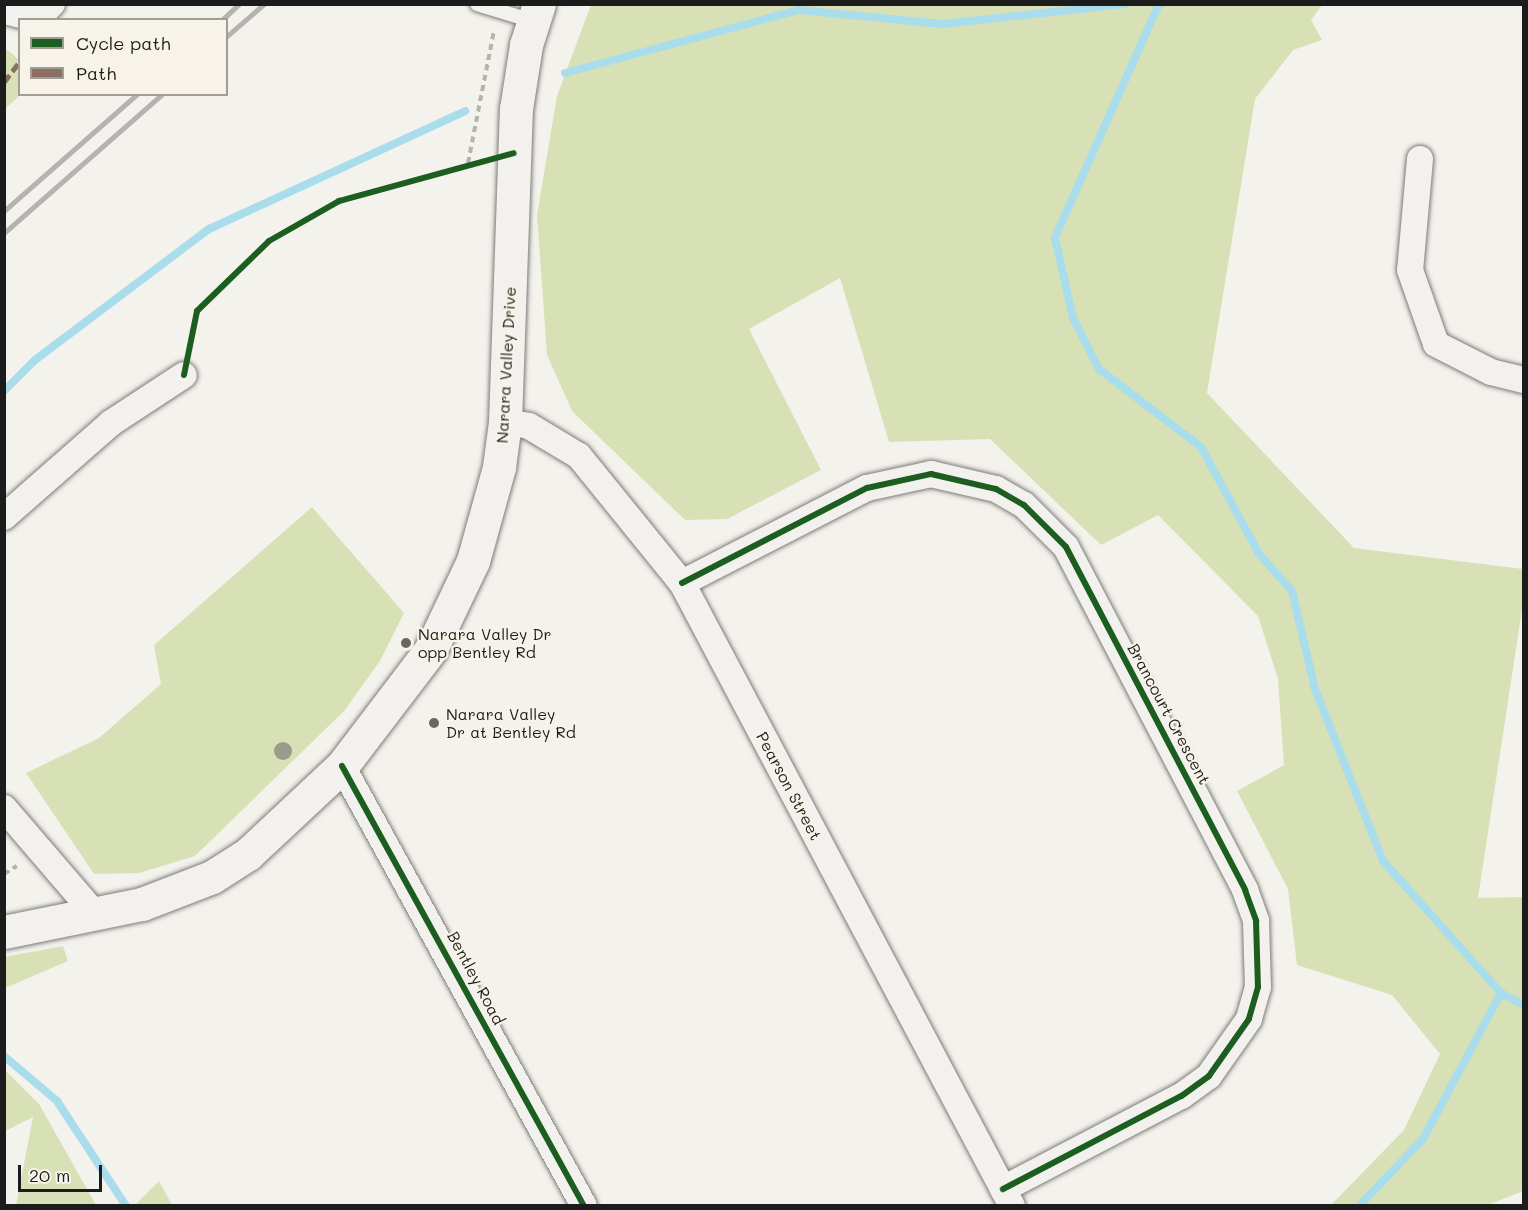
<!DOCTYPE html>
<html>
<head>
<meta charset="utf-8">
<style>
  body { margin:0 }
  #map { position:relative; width:1528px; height:1210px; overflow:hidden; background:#f4f2ec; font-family:Mali,sans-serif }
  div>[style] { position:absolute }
  .green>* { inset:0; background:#d8e1b5 }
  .stream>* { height:8px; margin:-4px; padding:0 4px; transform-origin:4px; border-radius:4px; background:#a9ddeb }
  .path>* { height:4px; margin-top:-2px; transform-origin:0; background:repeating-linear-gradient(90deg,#b4b3b0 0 6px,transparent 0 10.5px) }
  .roads { filter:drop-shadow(0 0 2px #7d7c7a) drop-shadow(0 0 2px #7d7c7a) }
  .service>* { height:14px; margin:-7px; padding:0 7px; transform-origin:7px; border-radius:7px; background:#f2f1ed }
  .minor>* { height:26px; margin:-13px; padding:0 13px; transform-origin:13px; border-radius:13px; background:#f2f1ed }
  .secondary>* { height:33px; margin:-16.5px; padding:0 16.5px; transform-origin:16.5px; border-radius:16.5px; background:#f2f1ed }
  .rail>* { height:4.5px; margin:-2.25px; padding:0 2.25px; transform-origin:2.25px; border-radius:2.25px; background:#b4b3b0 }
  .quiet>* { height:4.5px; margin-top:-2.25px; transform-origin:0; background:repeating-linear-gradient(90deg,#8d6e63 0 9px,transparent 0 13.5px) }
  .cycleway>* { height:6px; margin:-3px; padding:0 3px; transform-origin:3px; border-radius:3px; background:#1b5e20 }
  .trees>* { width:18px; height:18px; margin:-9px; border-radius:50%; background:#999b8b }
  .dots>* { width:16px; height:16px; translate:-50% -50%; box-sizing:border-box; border:3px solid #f7f3e8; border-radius:50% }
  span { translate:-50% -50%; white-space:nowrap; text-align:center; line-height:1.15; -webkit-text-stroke:4.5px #f7f3e8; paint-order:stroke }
  .street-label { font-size:16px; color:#1c1c1c }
  .poi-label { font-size:16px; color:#1c1c1c }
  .left { translate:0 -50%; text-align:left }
  .frame { position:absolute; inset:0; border:6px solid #1c1c1c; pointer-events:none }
  .legend { position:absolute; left:18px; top:18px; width:210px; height:78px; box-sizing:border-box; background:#f7f3e8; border:2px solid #9f9d96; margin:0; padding:8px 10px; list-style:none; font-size:18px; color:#1c1c1c }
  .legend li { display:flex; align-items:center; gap:12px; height:30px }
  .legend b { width:30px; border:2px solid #9f9d96 }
  .scale { position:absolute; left:18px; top:1165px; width:84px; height:27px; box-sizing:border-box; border:3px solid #1c1c1c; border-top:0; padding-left:8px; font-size:18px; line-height:21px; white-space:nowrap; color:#1c1c1c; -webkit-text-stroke:4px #f7f3e8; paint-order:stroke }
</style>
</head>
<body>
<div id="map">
  <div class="green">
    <div style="clip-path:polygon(591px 5px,1322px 5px,1311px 20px,1322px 40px,1293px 50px,1255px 99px,1207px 393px,1354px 548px,1523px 569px,1523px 603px,1478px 898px,1523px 897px,1523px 1191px,1488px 1205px,1331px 1205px,1404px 1130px,1440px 1054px,1392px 995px,1297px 965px,1288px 889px,1237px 791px,1284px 765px,1278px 679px,1258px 616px,1158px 515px,1101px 545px,990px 439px,889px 442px,840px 278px,749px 329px,821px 470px,727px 519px,685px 520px,572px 411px,547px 355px,537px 215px,557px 96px)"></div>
    <div style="clip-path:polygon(4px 47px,19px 60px,20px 95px,5px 109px)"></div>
    <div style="clip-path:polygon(312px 507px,404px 613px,380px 661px,344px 711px,195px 856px,139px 873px,94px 874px,26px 773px,99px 738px,161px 684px,154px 645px)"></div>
    <div style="clip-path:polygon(63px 946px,68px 961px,5px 988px,5px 957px)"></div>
    <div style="clip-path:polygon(4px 1069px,39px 1104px,96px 1205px,16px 1205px,33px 1117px,5px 1131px)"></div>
    <div style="clip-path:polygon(159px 1181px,172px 1205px,135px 1205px)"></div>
  </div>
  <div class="stream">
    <div style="left:1159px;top:4px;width:256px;rotate:114deg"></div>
    <div style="left:1055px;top:238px;width:82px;rotate:77.3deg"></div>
    <div style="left:1073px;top:318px;width:57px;rotate:63deg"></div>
    <div style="left:1099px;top:369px;width:128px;rotate:37.4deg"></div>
    <div style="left:1201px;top:447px;width:122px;rotate:61.5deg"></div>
    <div style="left:1259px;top:554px;width:50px;rotate:48.3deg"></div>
    <div style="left:1292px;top:591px;width:101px;rotate:76.8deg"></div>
    <div style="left:1315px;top:689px;width:185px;rotate:68.4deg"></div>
    <div style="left:1383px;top:861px;width:177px;rotate:48.2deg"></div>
    <div style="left:1501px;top:993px;width:26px;rotate:28deg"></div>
    <div style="left:565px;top:73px;width:242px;rotate:-15.1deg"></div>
    <div style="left:799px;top:10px;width:144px;rotate:5.6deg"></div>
    <div style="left:942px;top:24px;width:185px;rotate:-6.2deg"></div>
    <div style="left:4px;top:391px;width:44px;rotate:-45deg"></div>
    <div style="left:35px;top:360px;width:218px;rotate:-37deg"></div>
    <div style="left:209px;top:229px;width:282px;rotate:-24.7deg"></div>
    <div style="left:4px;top:1056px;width:70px;rotate:40.3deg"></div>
    <div style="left:57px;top:1101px;width:126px;rotate:56.7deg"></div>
    <div style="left:1359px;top:1206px;width:93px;rotate:-46.3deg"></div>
    <div style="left:1423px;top:1139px;width:166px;rotate:-61.9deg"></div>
  </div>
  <div class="path">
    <div style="left:468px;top:163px;width:135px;rotate:-78.9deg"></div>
    <div style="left:4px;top:874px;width:15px;rotate:-32deg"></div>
  </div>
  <div class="roads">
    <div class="service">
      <div style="left:477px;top:4px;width:59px;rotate:16.9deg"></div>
    </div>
    <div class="minor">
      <div style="left:4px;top:11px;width:34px;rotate:14deg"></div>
      <div style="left:37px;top:19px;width:21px;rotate:-45deg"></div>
      <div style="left:1420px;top:159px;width:111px;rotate:95.1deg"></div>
      <div style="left:1410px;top:270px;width:78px;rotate:70.6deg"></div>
      <div style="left:1436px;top:344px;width:62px;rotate:27deg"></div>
      <div style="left:1491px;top:372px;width:34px;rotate:14deg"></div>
      <div style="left:505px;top:422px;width:24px;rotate:9deg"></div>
      <div style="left:529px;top:426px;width:58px;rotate:31deg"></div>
      <div style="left:579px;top:456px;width:164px;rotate:51deg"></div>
      <div style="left:682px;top:583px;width:705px;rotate:62.09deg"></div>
      <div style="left:4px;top:517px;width:142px;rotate:-41.3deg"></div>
      <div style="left:111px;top:423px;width:87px;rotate:-33.3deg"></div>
      <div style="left:682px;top:583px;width:208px;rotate:-27.2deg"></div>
      <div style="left:867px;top:488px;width:66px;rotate:-12.3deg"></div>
      <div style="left:931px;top:474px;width:67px;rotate:13deg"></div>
      <div style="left:996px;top:489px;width:32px;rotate:30deg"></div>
      <div style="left:1024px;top:505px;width:59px;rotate:45deg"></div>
      <div style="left:1066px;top:547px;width:387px;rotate:62.4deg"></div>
      <div style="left:1245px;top:890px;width:33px;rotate:70deg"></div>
      <div style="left:1256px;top:921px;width:66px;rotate:88.3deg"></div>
      <div style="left:1258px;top:987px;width:33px;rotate:106deg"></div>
      <div style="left:1249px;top:1019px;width:70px;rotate:125.1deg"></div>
      <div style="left:1209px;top:1076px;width:34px;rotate:144deg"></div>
      <div style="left:1181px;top:1096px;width:201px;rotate:152.4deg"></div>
      <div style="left:342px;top:766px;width:502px;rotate:61.19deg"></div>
      <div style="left:4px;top:808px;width:140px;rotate:49.4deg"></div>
    </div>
    <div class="secondary">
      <div style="left:4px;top:932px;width:141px;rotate:-11.5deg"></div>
      <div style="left:142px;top:904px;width:75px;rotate:-21.1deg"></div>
      <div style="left:212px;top:877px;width:43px;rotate:-32.6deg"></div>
      <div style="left:248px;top:854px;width:129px;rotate:-43.1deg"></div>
      <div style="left:342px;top:766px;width:147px;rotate:-52.7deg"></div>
      <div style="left:431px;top:649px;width:98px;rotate:-64.5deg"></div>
      <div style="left:473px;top:561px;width:98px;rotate:-74.5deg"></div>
      <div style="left:499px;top:467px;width:45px;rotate:-82.4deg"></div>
      <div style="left:505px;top:422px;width:313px;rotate:-88deg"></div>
      <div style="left:516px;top:109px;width:65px;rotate:-81.1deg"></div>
      <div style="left:526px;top:45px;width:43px;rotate:-72.4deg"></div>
    </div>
  </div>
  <div class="rail">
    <div style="left:222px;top:20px;width:23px;rotate:-43deg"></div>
    <div style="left:226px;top:37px;width:50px;rotate:-41deg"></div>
    <div style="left:4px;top:211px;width:177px;rotate:-41.3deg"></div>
    <div style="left:4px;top:233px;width:210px;rotate:-41.3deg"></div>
  </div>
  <div class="quiet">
    <div style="left:36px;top:20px;width:1px;rotate:-45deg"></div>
    <div style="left:4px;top:82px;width:26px;rotate:-53deg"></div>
  </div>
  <div class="cycleway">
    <div style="left:184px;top:375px;width:65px;rotate:-78.5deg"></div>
    <div style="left:197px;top:311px;width:100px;rotate:-44.2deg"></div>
    <div style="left:269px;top:241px;width:81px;rotate:-29.7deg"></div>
    <div style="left:339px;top:201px;width:181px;rotate:-15.3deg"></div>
    <div style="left:682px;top:583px;width:208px;rotate:-27.2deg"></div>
    <div style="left:867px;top:488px;width:66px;rotate:-12.3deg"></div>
    <div style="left:931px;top:474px;width:67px;rotate:13deg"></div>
    <div style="left:996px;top:489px;width:32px;rotate:30deg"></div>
    <div style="left:1024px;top:505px;width:59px;rotate:45deg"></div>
    <div style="left:1066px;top:547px;width:387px;rotate:62.4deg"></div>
    <div style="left:1245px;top:890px;width:33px;rotate:70deg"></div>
    <div style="left:1256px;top:921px;width:66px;rotate:88.3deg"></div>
    <div style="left:1258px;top:987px;width:33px;rotate:106deg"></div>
    <div style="left:1249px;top:1019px;width:70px;rotate:125.1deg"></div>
    <div style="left:1209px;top:1076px;width:34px;rotate:144deg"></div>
    <div style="left:1181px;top:1096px;width:201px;rotate:152.4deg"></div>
    <div style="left:342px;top:766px;width:502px;rotate:61.19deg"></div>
  </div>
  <div class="trees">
    <div style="left:283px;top:751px"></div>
  </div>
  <div class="dots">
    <div style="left:406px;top:643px;background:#686765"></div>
    <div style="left:434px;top:723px;background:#686765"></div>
  </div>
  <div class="street-label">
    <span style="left:506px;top:365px;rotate:-87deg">Narara Valley Drive</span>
    <span style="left:1169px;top:714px;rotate:62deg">Brancourt Crescent</span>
    <span style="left:789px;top:786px;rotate:62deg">Pearson Street</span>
    <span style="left:476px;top:978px;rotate:62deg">Bentley Road</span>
  </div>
  <div class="poi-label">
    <span class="left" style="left:418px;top:643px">Narara Valley Dr<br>opp Bentley Rd</span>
    <span class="left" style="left:446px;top:723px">Narara Valley<br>Dr at Bentley Rd</span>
  </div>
  <div class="frame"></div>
  <ul class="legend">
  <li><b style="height:8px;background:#1b5e20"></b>Cycle path</li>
  <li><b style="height:8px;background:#8d6e63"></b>Path</li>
  </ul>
  <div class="scale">20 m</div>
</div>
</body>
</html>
